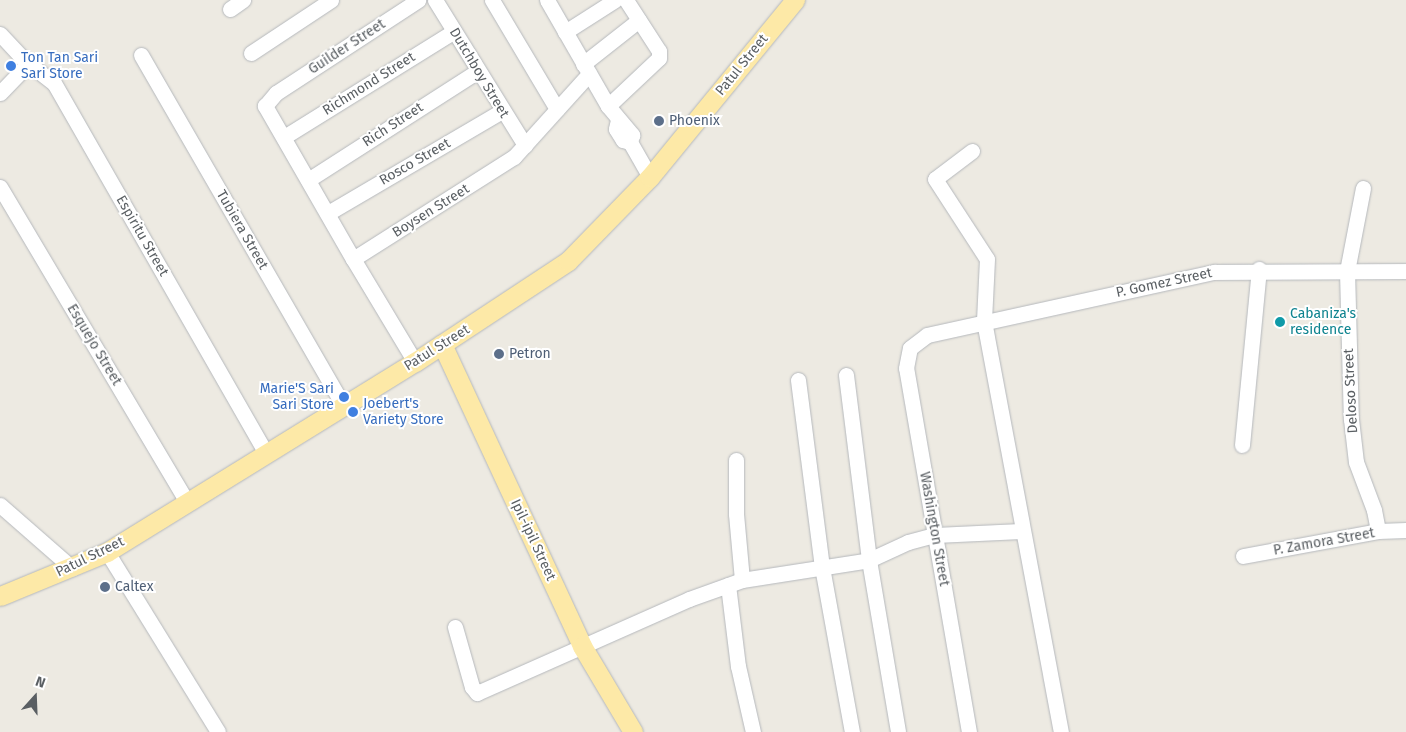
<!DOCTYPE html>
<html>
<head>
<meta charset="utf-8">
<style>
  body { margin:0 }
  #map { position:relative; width:1406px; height:732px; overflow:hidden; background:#edeae2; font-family:"Fira Sans",sans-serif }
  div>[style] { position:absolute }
  .roads { filter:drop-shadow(0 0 1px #b5b8bc) drop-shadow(0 0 1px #b5b8bc) }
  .minor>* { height:15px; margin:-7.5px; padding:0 7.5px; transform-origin:7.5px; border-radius:7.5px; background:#fff }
  .major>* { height:19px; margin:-9.5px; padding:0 9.5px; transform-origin:9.5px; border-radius:9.5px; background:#fde9a7 }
  .dots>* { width:14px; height:14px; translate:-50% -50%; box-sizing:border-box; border:2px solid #fff; border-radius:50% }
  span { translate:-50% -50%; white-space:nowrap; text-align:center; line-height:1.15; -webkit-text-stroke:4px #fff; paint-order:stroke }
  .street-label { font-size:14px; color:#5a5f63 }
  .shop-label { font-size:14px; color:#366cbe }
  .left { translate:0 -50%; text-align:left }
  .right { translate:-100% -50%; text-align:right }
  .service-label { font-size:14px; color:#4e5e75 }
  .culture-label { font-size:14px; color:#0d838f }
  .north { position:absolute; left:10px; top:672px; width:50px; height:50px; -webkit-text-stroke:4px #fff; paint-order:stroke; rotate:20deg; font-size:14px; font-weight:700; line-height:20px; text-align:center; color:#5a5f63 }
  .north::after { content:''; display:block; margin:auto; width:18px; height:22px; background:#5a5f63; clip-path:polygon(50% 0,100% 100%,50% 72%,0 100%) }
</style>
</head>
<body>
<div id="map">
  <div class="roads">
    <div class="minor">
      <div style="left:435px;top:0;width:171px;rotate:58.2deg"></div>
      <div style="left:492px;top:0;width:127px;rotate:59.2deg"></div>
      <div style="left:547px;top:0;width:122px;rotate:60.1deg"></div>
      <div style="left:608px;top:106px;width:38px;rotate:50deg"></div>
      <div style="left:632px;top:135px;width:7px;rotate:106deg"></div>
      <div style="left:230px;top:9px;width:16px;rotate:-35deg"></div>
      <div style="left:565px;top:32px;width:59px;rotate:-32.6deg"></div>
      <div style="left:0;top:34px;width:34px;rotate:47deg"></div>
      <div style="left:23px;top:59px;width:39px;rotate:38deg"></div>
      <div style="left:54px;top:83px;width:426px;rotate:60.2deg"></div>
      <div style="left:251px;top:53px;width:96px;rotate:-33.5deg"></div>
      <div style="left:141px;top:55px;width:405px;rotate:60deg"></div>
      <div style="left:583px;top:64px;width:71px;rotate:-38.2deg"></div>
      <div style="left:0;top:93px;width:42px;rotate:-46deg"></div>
      <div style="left:608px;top:106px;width:70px;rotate:-43.3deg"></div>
      <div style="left:659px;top:58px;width:7px;rotate:-90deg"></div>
      <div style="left:659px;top:51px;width:61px;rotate:-122.9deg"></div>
      <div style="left:618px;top:120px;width:9px;rotate:103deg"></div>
      <div style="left:616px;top:129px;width:13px;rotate:58deg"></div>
      <div style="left:623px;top:140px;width:7px;rotate:16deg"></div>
      <div style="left:630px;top:142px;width:40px;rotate:60.3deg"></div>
      <div style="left:284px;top:137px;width:200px;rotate:-31.9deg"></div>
      <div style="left:972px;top:151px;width:46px;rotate:142.9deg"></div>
      <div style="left:935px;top:179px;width:95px;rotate:57deg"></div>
      <div style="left:987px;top:259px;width:62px;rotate:92.8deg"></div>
      <div style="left:984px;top:321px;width:418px;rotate:79.4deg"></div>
      <div style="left:308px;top:180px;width:202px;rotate:-32.7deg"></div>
      <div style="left:0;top:187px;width:368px;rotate:59.3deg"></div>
      <div style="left:1363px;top:188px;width:85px;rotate:100.9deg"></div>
      <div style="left:1347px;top:271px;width:148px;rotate:88.5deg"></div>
      <div style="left:1351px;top:419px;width:43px;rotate:83.4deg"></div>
      <div style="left:1356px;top:462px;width:51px;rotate:69.4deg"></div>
      <div style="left:1374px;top:510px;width:21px;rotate:79deg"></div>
      <div style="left:328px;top:213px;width:202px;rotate:-30.4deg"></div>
      <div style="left:353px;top:259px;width:177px;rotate:-119.9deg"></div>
      <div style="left:265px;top:106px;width:17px;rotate:-50deg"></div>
      <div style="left:276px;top:93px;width:170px;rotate:-33.2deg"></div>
      <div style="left:415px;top:362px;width:120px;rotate:-121deg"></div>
      <div style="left:353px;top:259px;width:191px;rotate:-32.4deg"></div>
      <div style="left:514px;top:157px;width:112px;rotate:-47.9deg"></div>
      <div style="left:846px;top:375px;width:186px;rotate:82.9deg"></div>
      <div style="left:869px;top:560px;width:174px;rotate:80.4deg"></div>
      <div style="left:798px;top:380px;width:189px;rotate:82.7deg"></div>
      <div style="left:822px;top:567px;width:168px;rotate:79.7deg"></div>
      <div style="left:1242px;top:445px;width:177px;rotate:-84.5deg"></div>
      <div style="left:736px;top:460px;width:54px;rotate:90deg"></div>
      <div style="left:736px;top:514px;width:66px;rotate:84.8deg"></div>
      <div style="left:0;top:505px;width:96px;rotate:41.2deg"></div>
      <div style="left:107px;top:552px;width:211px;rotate:58.3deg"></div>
      <div style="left:1243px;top:556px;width:137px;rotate:-10.5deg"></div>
      <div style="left:1378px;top:531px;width:28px;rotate:-2deg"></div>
      <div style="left:728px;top:585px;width:82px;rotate:83deg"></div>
      <div style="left:738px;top:666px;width:68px;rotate:77.2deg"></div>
      <div style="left:455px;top:627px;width:62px;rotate:74.2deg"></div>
      <div style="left:472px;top:687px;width:8px;rotate:50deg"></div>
      <div style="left:477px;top:693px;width:232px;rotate:-23.9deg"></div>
      <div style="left:689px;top:599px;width:56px;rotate:-19.7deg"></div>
      <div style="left:742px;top:580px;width:129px;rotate:-8.9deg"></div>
      <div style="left:869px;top:560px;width:43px;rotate:-24.8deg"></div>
      <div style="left:908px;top:542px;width:28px;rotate:-15deg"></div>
      <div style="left:935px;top:535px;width:86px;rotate:-2.7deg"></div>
      <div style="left:969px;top:732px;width:369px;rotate:-99.8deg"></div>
      <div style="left:906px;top:368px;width:20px;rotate:-79deg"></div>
      <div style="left:910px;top:348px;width:21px;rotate:-37deg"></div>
      <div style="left:927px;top:335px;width:294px;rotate:-12.4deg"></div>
      <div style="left:1214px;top:272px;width:192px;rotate:-0.3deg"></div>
    </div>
    <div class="major">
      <div style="left:442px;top:344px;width:333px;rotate:65.1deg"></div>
      <div style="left:582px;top:646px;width:100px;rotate:59.3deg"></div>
      <div style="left:0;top:596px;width:116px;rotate:-22.4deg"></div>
      <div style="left:107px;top:552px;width:362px;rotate:-31.7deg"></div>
      <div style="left:415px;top:362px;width:183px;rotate:-33.4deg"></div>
      <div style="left:568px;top:261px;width:117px;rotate:-45.7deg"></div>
      <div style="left:650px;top:177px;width:229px;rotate:-50.7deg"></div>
    </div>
  </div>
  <div class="dots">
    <div style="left:11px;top:66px;background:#3f7fe0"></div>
    <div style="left:659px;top:121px;background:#5c6f8a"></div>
    <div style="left:1280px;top:322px;background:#0f9aa8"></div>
    <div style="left:499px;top:354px;background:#5c6f8a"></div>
    <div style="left:344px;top:397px;background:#3f7fe0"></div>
    <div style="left:353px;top:412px;background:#3f7fe0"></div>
    <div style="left:105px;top:587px;background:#5c6f8a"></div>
  </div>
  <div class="street-label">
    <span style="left:347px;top:47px;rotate:-33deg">Guilder Street</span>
    <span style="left:742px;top:65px;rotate:-51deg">Patul Street</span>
    <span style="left:479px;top:73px;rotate:59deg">Dutchboy Street</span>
    <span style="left:369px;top:84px;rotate:-32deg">Richmond Street</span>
    <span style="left:393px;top:125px;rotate:-33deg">Rich Street</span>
    <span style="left:415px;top:162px;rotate:-30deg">Rosco Street</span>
    <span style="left:431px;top:211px;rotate:-32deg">Boysen Street</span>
    <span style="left:242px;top:230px;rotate:60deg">Tubiera Street</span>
    <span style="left:142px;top:236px;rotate:60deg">Espiritu Street</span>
    <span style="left:1164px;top:283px;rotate:-12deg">P. Gomez Street</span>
    <span style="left:94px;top:345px;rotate:59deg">Esquejo Street</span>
    <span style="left:437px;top:348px;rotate:-32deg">Patul Street</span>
    <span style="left:1351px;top:391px;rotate:-93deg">Deloso Street</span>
    <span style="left:934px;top:529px;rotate:80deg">Washington Street</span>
    <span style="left:533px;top:540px;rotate:65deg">Ipil-ipil Street</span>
    <span style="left:1324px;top:542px;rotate:-10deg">P. Zamora Street</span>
    <span style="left:90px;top:557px;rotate:-26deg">Patul Street</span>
  </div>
  <div class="shop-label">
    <span class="left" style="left:21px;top:66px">Ton Tan Sari<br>Sari Store</span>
    <span class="right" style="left:334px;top:397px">Marie'S Sari<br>Sari Store</span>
    <span class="left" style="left:363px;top:412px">Joebert's<br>Variety Store</span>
  </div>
  <div class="service-label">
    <span class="left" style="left:669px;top:121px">Phoenix</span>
    <span class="left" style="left:509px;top:354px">Petron</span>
    <span class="left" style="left:115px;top:587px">Caltex</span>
  </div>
  <div class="culture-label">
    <span class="left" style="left:1290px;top:322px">Cabaniza's<br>residence</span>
  </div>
  <div class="north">N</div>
</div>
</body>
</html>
